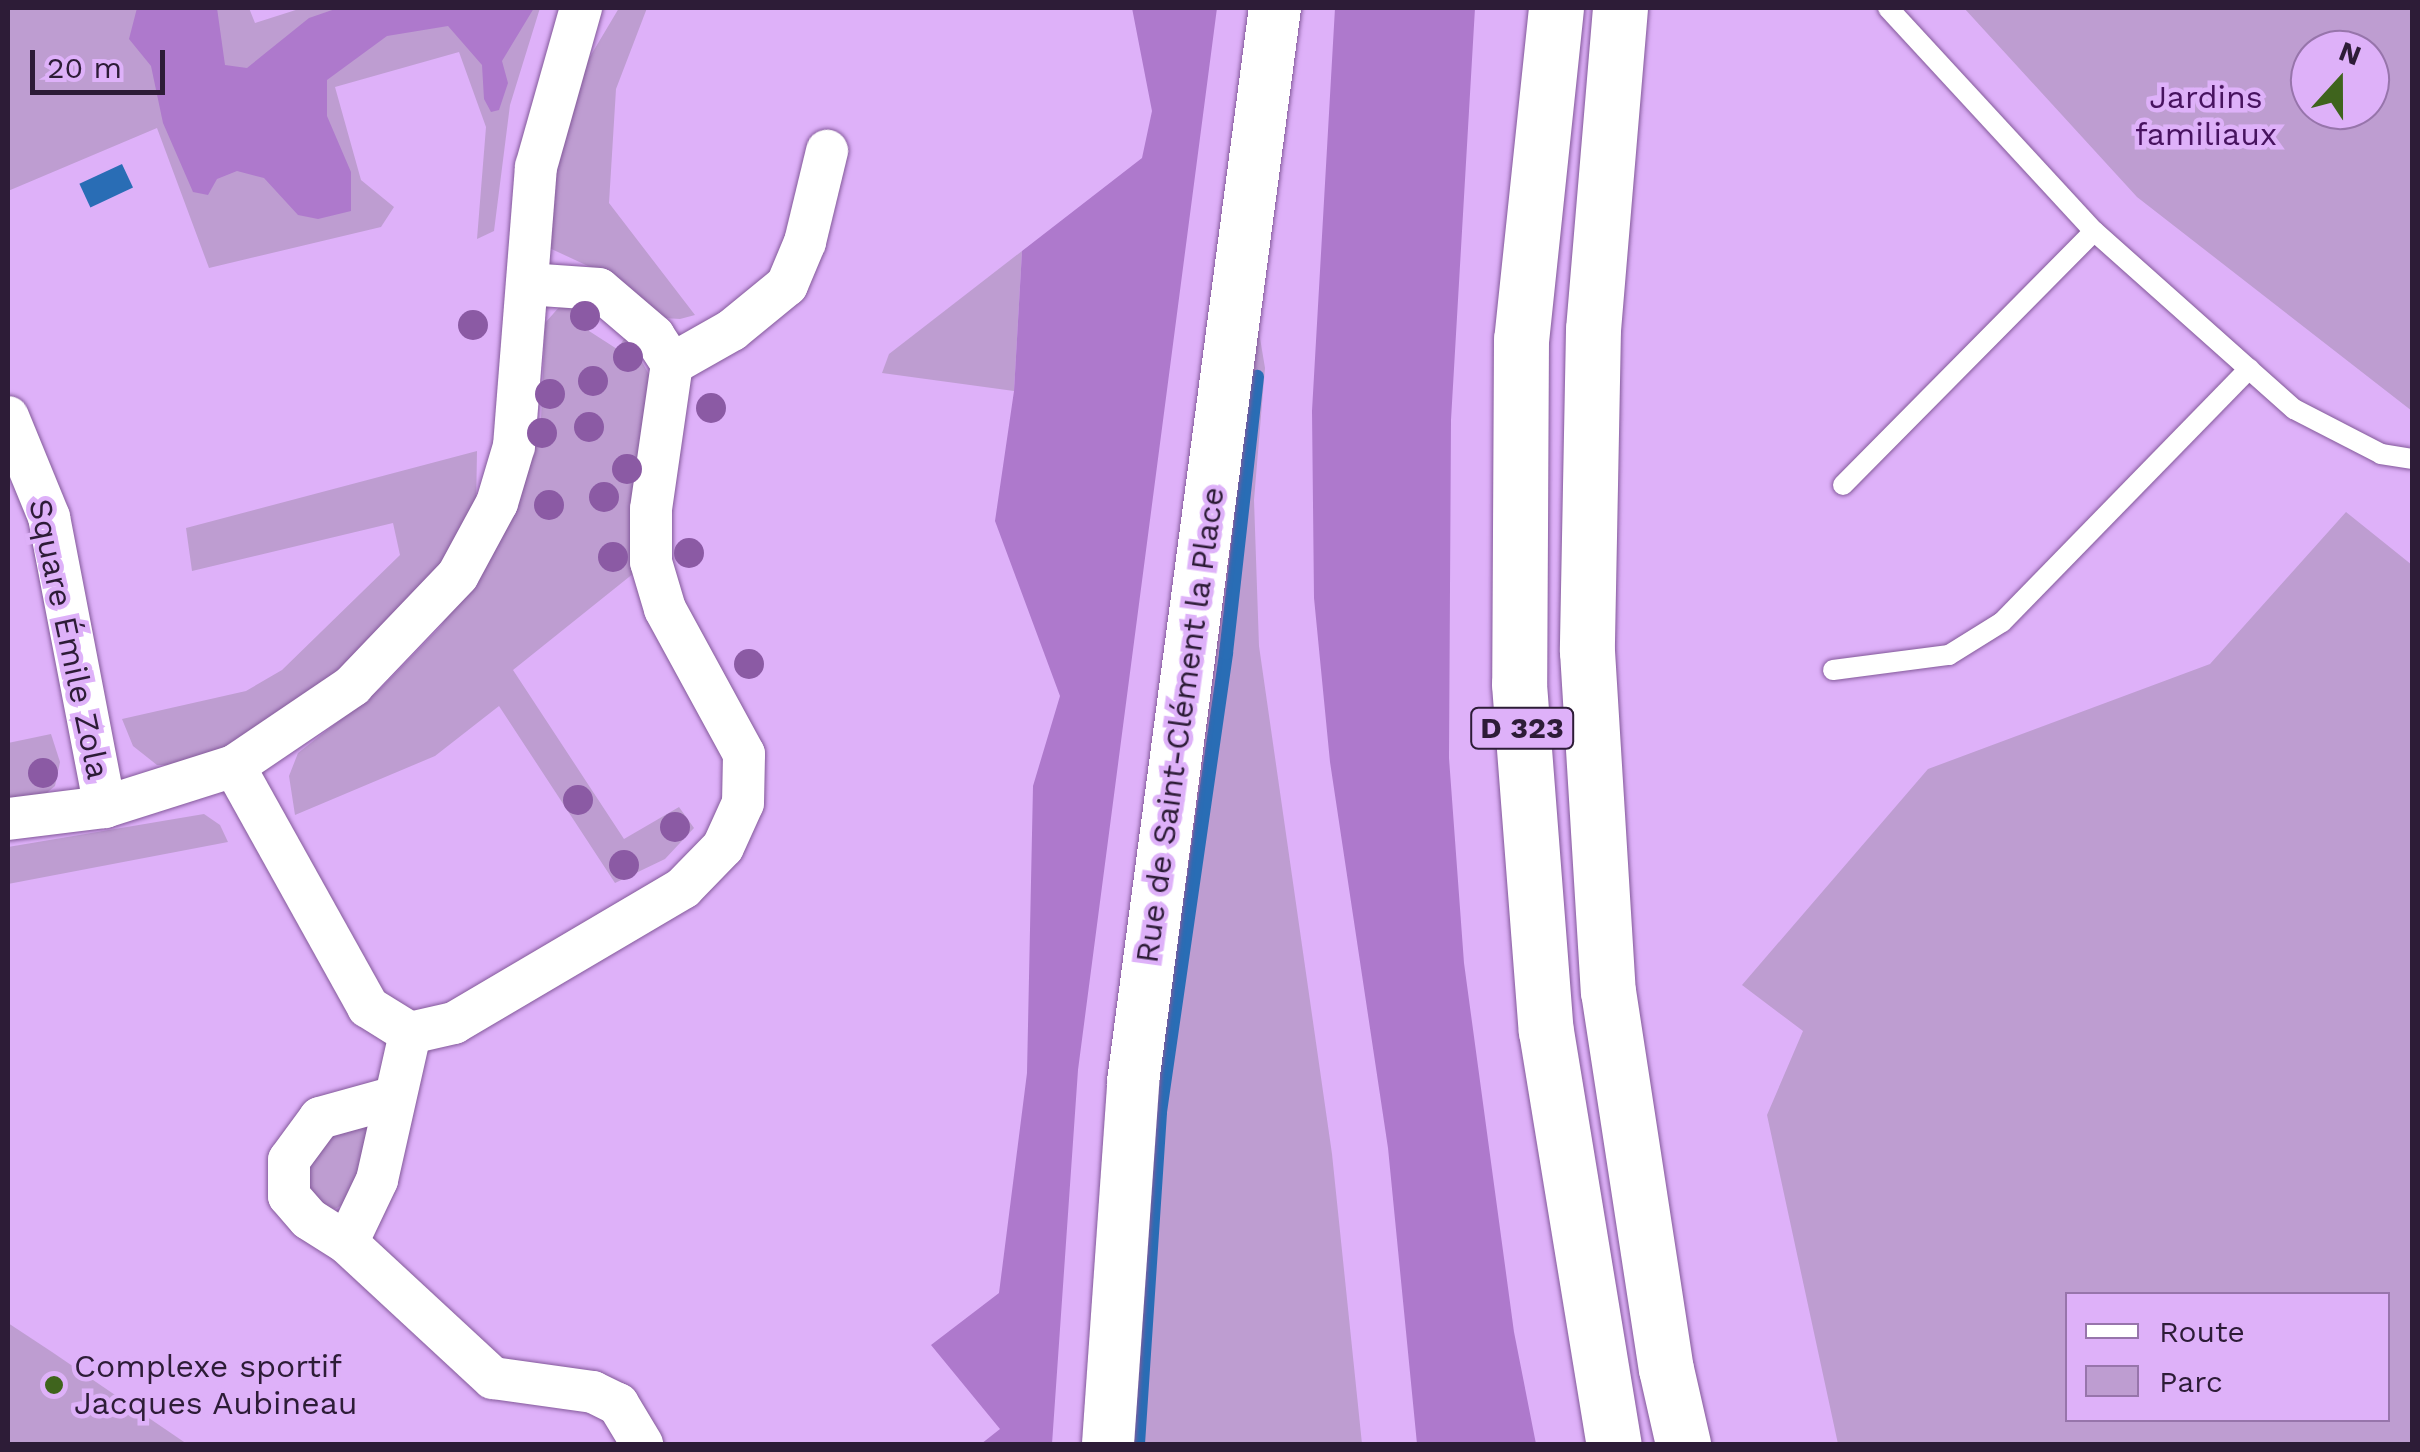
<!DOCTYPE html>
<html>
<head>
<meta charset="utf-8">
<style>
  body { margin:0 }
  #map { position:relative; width:2420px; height:1452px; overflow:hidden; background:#deb1f9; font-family:"Work Sans",sans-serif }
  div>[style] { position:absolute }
  .green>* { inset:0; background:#be9dd1 }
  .forest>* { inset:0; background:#ae79cc }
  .water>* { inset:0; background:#296db5; transform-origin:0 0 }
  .stream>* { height:14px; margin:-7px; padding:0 7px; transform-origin:7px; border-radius:7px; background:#296db5 }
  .roads { filter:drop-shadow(0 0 2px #83599a) drop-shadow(0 0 2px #83599a) }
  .service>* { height:20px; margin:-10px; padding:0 10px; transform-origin:10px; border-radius:10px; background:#fff }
  .minor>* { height:42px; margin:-21px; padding:0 21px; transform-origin:21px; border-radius:21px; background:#fff }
  .tertiary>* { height:52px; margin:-26px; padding:0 26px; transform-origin:26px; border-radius:26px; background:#fff }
  .trunk>* { height:55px; margin:-27.5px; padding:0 27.5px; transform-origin:27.5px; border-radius:27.5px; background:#fff }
  .trees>* { width:30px; height:30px; margin:-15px; border-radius:50%; background:#8b5aa4 }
  .dots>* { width:28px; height:28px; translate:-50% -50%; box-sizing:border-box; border:5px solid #deb1f9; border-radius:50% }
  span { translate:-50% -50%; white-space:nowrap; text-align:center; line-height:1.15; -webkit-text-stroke:9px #deb1f9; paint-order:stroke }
  .shield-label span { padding:2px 8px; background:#deb1f9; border:2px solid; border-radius:8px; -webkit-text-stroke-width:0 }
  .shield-label { font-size:30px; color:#2d1c37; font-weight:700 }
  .park-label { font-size:32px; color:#47135f }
  .street-label { font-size:32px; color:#2d1c37 }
  .poi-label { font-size:32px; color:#2d1c37 }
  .left { translate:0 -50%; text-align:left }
  .frame { position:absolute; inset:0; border:10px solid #2d1c37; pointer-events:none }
  .legend { position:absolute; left:2065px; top:1292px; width:325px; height:130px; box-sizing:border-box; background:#deb1f9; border:2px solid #9775ab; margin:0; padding:12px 18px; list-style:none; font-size:30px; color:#2d1c37 }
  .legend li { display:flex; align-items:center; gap:20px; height:50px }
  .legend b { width:50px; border:2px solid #9775ab }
  .north { position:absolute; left:2290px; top:30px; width:100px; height:100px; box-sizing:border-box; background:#deb1f9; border:2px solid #9775ab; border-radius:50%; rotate:21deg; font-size:28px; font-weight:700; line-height:40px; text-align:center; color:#2d1c37 }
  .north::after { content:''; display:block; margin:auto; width:35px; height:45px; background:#3f641d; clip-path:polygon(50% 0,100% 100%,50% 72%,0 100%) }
  .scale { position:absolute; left:30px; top:50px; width:135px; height:45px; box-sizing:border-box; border:5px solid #2d1c37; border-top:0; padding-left:12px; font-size:30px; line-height:35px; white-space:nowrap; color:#2d1c37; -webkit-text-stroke:8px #deb1f9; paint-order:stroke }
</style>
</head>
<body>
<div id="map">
  <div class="green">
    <div style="clip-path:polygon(8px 8px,249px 8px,255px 23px,302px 8px,540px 8px,510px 105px,494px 231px,477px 239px,486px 127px,459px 52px,335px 87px,361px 180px,394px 207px,381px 227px,209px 268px,157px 128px,8px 191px)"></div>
    <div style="clip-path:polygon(619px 8px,647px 8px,616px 89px,609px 203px,695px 315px,680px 319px,664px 318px,601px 272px,545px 246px,566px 97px)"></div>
    <div style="clip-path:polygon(evenodd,1964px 8px,2412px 8px,2412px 411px,2137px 197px,1964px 8px,2310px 50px,2370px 50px,2370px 110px,2310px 110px,2310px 50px)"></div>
    <div style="clip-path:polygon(1022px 251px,1014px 391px,882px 373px,889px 354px)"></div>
    <div style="clip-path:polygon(578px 304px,598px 311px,589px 331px,617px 349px,627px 335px,652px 380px,634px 573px,513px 670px,624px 839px,679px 807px,694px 828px,665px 859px,615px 883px,499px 706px,435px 756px,295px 815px,289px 776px,298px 753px,381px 688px,440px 627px,486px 560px,521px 488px,541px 420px,545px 323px,561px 305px)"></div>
    <div style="clip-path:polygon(1255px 308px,1265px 368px,1254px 500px,1259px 646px,1332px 1154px,1362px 1444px,1125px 1444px,1150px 1073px)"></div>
    <div style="clip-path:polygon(477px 451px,476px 510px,453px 555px,348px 667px,260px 735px,176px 765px,157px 765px,133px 746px,122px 719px,246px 691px,282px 670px,400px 555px,393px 523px,192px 571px,186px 528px)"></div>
    <div style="clip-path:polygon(evenodd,2346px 512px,2412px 565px,2412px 1444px,1838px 1444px,1767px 1115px,1803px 1031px,1742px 985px,1928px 769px,2210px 664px,2346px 512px,2068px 1294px,2388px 1294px,2388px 1420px,2068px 1420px,2068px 1294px)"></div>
    <div style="clip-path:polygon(51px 734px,60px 762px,55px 786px,43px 796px,8px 802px,8px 743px)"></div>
    <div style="clip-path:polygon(204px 814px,220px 825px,228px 842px,8px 884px,8px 847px)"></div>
    <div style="clip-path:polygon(365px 1127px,371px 1140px,347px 1202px,335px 1209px,307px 1205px,306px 1149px,321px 1133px)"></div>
    <div style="clip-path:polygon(8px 1323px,52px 1352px,187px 1444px,8px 1444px)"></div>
  </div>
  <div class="forest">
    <div style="clip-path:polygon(137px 8px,217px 8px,225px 65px,247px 68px,309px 18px,338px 8px,534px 8px,502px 61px,508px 83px,499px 110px,491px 112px,484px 99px,482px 65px,448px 26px,387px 36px,327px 80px,327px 116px,351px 172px,351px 211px,318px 219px,298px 215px,264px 178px,237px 171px,217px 179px,208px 195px,193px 192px,163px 123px,151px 66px,129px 39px)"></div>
    <div style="clip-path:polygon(1132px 8px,1217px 8px,1078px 1070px,1052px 1444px,981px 1444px,1000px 1429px,931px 1345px,999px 1293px,1027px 1073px,1033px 786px,1060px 696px,995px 521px,1014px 391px,1022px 251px,1142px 158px,1152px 111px)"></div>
    <div style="clip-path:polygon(1335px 8px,1475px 8px,1451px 420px,1449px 758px,1464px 963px,1514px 1332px,1536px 1444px,1417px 1444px,1388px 1148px,1330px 762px,1314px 598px,1312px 411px)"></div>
  </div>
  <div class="water">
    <div style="left:122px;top:164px;width:26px;height:47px;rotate:65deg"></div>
  </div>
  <div class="stream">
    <div style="left:1138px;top:1444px;width:333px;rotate:-86.2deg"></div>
    <div style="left:1160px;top:1112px;width:464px;rotate:-81.8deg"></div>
    <div style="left:1226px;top:653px;width:278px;rotate:-83.6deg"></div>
  </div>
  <div class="roads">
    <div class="service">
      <div style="left:1888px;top:8px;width:304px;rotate:47.3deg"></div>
      <div style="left:2094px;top:231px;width:268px;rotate:41.7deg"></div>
      <div style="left:2294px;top:409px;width:98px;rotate:27.3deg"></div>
      <div style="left:2381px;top:454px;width:31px;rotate:9deg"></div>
      <div style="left:1843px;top:485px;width:357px;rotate:-45.3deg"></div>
      <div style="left:1833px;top:670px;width:117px;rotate:-7.4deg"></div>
      <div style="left:1949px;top:655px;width:62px;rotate:-31.9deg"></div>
      <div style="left:2002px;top:622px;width:354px;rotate:-45.7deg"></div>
    </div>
    <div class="minor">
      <div style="left:672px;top:364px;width:69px;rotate:-29.5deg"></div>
      <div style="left:732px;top:330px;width:71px;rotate:-39.3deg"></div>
      <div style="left:787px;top:285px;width:47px;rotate:-67.3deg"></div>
      <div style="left:805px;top:242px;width:94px;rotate:-76.4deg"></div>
      <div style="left:8px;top:417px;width:108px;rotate:67.7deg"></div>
      <div style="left:49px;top:517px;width:295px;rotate:79.1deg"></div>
      <div style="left:234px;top:766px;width:276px;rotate:60.9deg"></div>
      <div style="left:368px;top:1007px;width:49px;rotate:31.8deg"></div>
      <div style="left:410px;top:1033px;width:45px;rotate:-12.8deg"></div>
      <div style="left:454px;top:1023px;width:266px;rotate:-30.5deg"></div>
      <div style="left:683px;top:888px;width:57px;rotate:-45.7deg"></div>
      <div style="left:723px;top:847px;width:48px;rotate:-65.6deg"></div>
      <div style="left:743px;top:803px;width:49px;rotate:-88.8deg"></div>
      <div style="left:744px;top:754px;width:165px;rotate:-118.6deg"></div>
      <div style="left:665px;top:609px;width:49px;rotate:-106.6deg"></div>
      <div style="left:651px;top:562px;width:53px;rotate:-90deg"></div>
      <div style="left:651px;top:509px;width:147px;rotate:-81.8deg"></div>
      <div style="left:672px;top:364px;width:33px;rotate:-123deg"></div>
      <div style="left:654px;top:336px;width:72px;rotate:-139.5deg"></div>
      <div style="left:599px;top:289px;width:72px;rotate:-176deg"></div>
      <div style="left:8px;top:819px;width:98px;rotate:-7.1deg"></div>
      <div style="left:105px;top:807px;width:135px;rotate:-17.6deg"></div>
      <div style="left:234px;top:766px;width:143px;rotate:-34.1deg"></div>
      <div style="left:352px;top:686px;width:153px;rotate:-46.3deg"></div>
      <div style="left:458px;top:575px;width:82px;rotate:-61.6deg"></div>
      <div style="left:497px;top:503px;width:59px;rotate:-73.4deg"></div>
      <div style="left:514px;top:446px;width:280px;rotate:-85.5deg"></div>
      <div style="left:536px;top:167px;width:165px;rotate:-74.2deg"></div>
      <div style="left:392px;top:1098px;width:75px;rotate:164.5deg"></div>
      <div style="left:320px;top:1118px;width:52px;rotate:126.4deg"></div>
      <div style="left:289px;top:1160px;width:36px;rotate:90deg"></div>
      <div style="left:289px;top:1196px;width:30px;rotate:49deg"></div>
      <div style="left:309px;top:1219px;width:45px;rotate:32.3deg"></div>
      <div style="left:347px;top:1243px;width:70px;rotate:-64.5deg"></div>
      <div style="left:377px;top:1180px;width:151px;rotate:-77.3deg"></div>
      <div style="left:347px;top:1243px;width:199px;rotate:42.8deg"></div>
      <div style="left:493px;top:1378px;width:101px;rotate:8deg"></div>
      <div style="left:593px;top:1392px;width:28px;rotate:26deg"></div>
      <div style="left:618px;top:1404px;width:47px;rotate:59deg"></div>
    </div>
    <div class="tertiary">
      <div style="left:1108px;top:1444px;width:363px;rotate:-86deg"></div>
      <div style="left:1133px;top:1082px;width:1083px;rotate:-82.47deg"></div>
    </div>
    <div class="trunk">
      <div style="left:1556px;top:8px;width:333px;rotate:96deg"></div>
      <div style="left:1521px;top:339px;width:345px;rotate:90.3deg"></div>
      <div style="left:1519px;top:684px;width:348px;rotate:85.6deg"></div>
      <div style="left:1546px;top:1031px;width:419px;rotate:80.7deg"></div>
      <div style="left:1620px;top:8px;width:322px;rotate:94.8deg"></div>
      <div style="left:1593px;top:329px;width:322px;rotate:91.1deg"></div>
      <div style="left:1587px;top:651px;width:341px;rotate:86.5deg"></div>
      <div style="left:1608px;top:991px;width:382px;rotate:81.3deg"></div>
      <div style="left:1666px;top:1369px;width:77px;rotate:77.2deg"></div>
    </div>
  </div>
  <div class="trees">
    <div style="left:585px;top:316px"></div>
    <div style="left:473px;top:325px"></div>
    <div style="left:628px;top:357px"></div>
    <div style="left:593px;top:381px"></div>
    <div style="left:550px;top:394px"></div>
    <div style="left:711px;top:408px"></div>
    <div style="left:589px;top:427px"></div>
    <div style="left:542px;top:433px"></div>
    <div style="left:627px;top:469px"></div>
    <div style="left:604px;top:497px"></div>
    <div style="left:549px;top:505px"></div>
    <div style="left:689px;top:553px"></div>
    <div style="left:613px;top:557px"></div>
    <div style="left:749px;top:664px"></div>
    <div style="left:43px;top:773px"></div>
    <div style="left:578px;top:800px"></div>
    <div style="left:675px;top:827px"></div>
    <div style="left:624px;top:865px"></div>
  </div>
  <div class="dots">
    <div style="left:54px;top:1385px;background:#3f641d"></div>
  </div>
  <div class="shield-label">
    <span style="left:1522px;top:728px">D 323</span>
  </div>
  <div class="park-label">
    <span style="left:2206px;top:116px">Jardins<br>familiaux</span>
  </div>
  <div class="street-label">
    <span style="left:69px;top:639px;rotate:78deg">Square Émile Zola</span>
    <span style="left:1180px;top:725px;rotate:-82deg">Rue de Saint-Clément la Place</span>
  </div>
  <div class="poi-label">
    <span class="left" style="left:74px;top:1385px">Complexe sportif<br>Jacques Aubineau</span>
  </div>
  <div class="frame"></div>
  <ul class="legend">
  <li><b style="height:12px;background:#fff"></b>Route</li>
  <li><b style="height:28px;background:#be9dd1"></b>Parc</li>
  </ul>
  <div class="north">N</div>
  <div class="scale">20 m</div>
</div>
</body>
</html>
